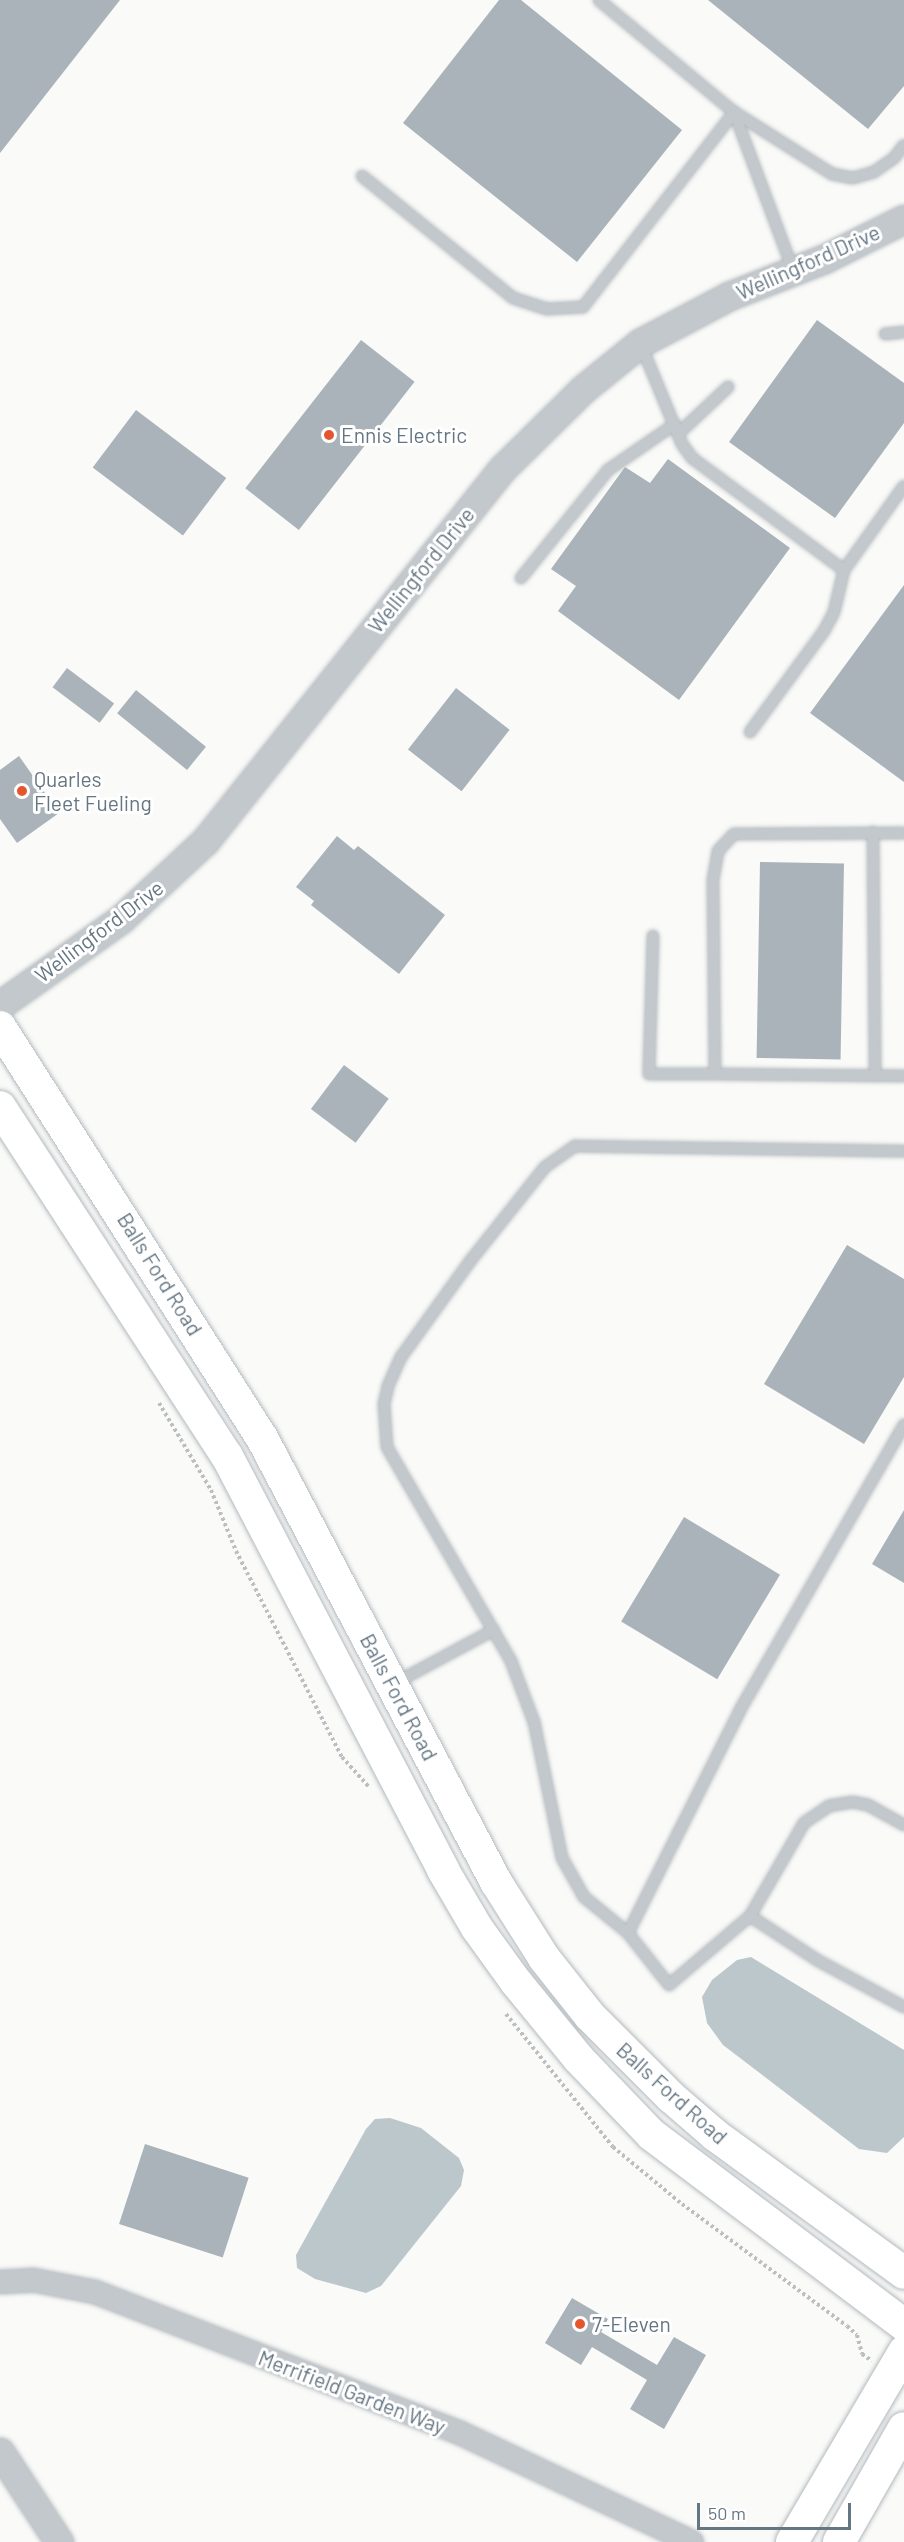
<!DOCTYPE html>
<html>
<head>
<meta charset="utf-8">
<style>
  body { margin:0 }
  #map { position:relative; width:904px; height:2542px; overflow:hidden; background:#fafaf8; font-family:Barlow,sans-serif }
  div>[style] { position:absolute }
  .water>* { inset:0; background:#bbc7cb }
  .building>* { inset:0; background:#aab3b9; transform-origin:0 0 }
  .path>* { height:4px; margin-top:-2px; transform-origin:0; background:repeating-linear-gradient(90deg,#bbbfc2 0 3px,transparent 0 6px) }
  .roads { filter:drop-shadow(0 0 2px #b3babf) drop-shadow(0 0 2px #b3babf) }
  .service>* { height:10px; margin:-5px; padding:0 5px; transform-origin:5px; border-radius:5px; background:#c3c8cc }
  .minor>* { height:22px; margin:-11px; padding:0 11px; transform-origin:11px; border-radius:11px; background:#c3c8cc }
  .tertiary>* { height:27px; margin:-13.5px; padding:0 13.5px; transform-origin:13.5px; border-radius:13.5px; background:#c3c8cc }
  .secondary>* { height:32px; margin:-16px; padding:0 16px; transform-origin:16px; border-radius:16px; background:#fff }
  .dots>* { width:16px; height:16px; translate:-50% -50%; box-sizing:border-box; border:3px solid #fff; border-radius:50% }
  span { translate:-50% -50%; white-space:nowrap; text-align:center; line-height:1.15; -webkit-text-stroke:6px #fff; paint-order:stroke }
  .street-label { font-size:21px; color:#657683 }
  .poi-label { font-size:21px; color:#657683 }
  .left { translate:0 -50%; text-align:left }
  .scale { position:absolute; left:697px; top:2503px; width:154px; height:27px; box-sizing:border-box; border:3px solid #657683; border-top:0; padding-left:8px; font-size:18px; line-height:21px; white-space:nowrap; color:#657683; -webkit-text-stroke:4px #fff; paint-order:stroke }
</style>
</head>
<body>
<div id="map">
  <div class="water">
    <div style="clip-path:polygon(751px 1957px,904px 2050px,904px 2137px,887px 2153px,859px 2149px,723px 2045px,707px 2023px,702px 1997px,712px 1980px,737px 1960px)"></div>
    <div style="clip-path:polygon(390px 2118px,421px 2128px,459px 2158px,464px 2170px,461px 2186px,381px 2286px,366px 2293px,315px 2279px,297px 2268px,296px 2255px,366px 2129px,375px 2119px)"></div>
  </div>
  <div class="building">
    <div style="clip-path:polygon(0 0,120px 0,0 153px)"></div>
    <div style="clip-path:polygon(499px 0,521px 0,682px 130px,577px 262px,403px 123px)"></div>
    <div style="clip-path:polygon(708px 0,904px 0,904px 86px,868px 129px)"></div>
    <div style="clip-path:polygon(817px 320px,904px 383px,904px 423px,835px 518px,729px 442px)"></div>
    <div style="left:361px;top:340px;width:68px;height:188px;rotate:38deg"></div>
    <div style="left:136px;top:410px;width:113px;height:72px;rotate:37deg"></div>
    <div style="clip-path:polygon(668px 459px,790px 548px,679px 700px,558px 611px,576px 586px,551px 569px,625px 467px,650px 483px)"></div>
    <div style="clip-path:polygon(904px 585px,904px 782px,810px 713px)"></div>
    <div style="left:67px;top:668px;width:59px;height:24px;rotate:37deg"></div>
    <div style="left:456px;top:688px;width:68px;height:78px;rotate:38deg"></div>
    <div style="left:136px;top:690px;width:90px;height:30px;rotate:39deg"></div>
    <div style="clip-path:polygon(19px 756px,59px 813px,17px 843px,0 819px,0 770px)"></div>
    <div style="clip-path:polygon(337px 836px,354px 850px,358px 846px,445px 915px,399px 974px,311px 905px,314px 901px,296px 887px)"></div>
    <div style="left:760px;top:862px;width:84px;height:196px;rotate:1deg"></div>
    <div style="left:344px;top:1065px;width:56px;height:55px;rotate:37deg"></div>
    <div style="clip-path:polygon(847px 1245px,904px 1279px,904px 1377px,864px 1444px,764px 1384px)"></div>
    <div style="clip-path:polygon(904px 1510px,904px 1583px,872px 1564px)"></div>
    <div style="left:684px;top:1517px;width:112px;height:122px;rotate:31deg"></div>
    <div style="left:145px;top:2144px;width:109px;height:84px;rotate:18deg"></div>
    <div style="clip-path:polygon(572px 2298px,608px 2319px,601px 2332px,657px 2365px,674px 2337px,706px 2355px,664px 2429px,630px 2409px,647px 2380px,592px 2347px,581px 2365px,545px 2343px)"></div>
  </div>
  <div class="path">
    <div style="left:159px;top:1403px;width:101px;rotate:59.1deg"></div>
    <div style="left:211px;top:1490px;width:66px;rotate:67.7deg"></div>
    <div style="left:236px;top:1551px;width:232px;rotate:62.8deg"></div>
    <div style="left:342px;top:1757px;width:40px;rotate:48deg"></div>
    <div style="left:506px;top:2014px;width:171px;rotate:51.2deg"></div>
    <div style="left:613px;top:2147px;width:89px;rotate:39.6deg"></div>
    <div style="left:682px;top:2204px;width:205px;rotate:36.5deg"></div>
    <div style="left:847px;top:2326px;width:13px;rotate:42deg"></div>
    <div style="left:857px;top:2335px;width:20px;rotate:75deg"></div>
    <div style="left:862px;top:2354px;width:12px;rotate:35deg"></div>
  </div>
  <div class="roads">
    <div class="service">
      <div style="left:599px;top:0;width:175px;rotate:39.7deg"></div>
      <div style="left:734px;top:112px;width:116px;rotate:32.3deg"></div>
      <div style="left:832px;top:174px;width:21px;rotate:11deg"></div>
      <div style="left:853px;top:178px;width:22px;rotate:-16deg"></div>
      <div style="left:874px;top:172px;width:24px;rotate:-35deg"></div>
      <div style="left:894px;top:158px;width:16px;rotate:-52deg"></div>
      <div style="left:734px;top:112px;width:169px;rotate:69.5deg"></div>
      <div style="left:362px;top:176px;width:194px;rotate:38.9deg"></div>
      <div style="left:513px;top:298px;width:36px;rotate:18deg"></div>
      <div style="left:547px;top:309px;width:36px;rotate:-3deg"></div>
      <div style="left:583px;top:307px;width:247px;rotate:-52.2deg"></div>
      <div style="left:885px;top:334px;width:19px;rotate:-6deg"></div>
      <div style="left:641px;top:345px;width:107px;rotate:67.5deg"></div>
      <div style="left:682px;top:444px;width:17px;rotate:54deg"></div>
      <div style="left:692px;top:458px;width:189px;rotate:36.4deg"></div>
      <div style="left:844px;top:570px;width:103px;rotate:-54.5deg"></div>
      <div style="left:678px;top:434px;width:69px;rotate:-43.2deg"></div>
      <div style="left:521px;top:578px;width:139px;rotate:-51.1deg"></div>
      <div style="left:608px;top:470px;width:81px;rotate:-34.5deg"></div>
      <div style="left:750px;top:732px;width:125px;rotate:-53.8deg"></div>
      <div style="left:824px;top:631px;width:21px;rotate:-62deg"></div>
      <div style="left:834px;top:612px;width:43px;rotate:-76.6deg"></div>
      <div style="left:873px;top:832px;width:244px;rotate:89.5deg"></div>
      <div style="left:653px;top:936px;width:138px;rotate:91.7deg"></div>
      <div style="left:649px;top:1074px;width:66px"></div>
      <div style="left:715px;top:1074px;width:194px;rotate:-90.6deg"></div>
      <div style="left:713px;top:880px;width:29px;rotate:-80deg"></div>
      <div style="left:718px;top:851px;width:23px;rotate:-47deg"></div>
      <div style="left:734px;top:834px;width:170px;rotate:-0.3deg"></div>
      <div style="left:715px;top:1074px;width:189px;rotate:0.6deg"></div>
      <div style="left:395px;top:1683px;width:112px;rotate:-28.2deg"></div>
      <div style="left:904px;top:1825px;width:41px;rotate:-150.9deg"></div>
      <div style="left:868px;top:1805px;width:15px;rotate:-169deg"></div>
      <div style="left:853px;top:1802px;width:24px;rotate:171deg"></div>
      <div style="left:829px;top:1806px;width:30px;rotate:146deg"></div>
      <div style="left:804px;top:1823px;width:108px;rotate:120.1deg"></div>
      <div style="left:750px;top:1916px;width:80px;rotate:33.3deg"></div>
      <div style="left:817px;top:1960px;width:99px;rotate:28.4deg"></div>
      <div style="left:750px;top:1916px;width:106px;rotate:139.6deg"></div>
      <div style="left:669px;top:1985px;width:66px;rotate:-128.3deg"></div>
      <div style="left:628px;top:1933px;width:250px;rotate:-63.3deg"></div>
      <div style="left:740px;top:1710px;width:329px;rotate:-60.1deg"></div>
      <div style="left:628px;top:1933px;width:57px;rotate:-140.7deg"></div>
      <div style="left:584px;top:1897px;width:45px;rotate:-119.4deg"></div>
      <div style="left:562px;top:1858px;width:139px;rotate:-101.6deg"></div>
      <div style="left:534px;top:1722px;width:65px;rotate:-110.7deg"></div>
      <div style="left:511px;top:1661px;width:247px;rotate:-120.1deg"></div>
      <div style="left:387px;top:1447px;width:43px;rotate:-94deg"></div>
      <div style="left:384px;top:1404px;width:18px;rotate:-77deg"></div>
      <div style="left:388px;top:1386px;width:32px;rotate:-66deg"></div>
      <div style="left:401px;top:1357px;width:120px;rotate:-54.2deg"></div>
      <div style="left:471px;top:1260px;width:119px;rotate:-51.5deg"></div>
      <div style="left:545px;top:1167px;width:37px;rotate:-35deg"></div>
      <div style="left:575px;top:1146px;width:329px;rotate:0.9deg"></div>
    </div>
    <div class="minor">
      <div style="left:0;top:2282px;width:33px;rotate:-3deg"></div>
      <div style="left:33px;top:2280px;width:63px;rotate:11deg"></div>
      <div style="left:95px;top:2292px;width:391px;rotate:21.1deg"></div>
      <div style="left:460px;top:2433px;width:256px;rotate:25.2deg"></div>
    </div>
    <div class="tertiary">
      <div style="left:0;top:1005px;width:148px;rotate:-35.4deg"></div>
      <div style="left:121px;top:919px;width:115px;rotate:-42.9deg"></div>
      <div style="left:205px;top:841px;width:477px;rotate:-51.4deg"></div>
      <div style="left:503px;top:468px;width:111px;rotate:-44.6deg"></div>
      <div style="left:582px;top:390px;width:75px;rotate:-39deg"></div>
      <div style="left:640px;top:343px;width:101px;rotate:-27.8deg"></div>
      <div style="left:729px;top:296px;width:102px;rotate:-21.3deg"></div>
      <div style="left:824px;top:259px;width:89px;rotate:-26.6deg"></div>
      <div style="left:0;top:2452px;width:108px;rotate:56.8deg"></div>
    </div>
    <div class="secondary">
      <div style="left:0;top:1027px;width:487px;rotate:57.5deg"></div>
      <div style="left:262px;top:1438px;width:502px;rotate:62.21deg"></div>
      <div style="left:496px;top:1882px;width:90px;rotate:57.7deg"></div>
      <div style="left:544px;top:1958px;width:74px;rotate:51.6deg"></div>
      <div style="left:590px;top:2016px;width:115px;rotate:45deg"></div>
      <div style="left:671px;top:2097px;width:58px;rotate:40.8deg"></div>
      <div style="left:715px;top:2135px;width:234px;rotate:36.1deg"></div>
      <div style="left:0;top:1107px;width:416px;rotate:57deg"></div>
      <div style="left:227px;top:1456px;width:467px;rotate:62.4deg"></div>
      <div style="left:443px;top:1870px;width:67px;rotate:59.6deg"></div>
      <div style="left:477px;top:1928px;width:67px;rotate:54.2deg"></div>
      <div style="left:516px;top:1982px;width:99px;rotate:50.7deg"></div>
      <div style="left:579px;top:2059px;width:105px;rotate:46.2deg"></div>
      <div style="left:652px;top:2135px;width:316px;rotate:37deg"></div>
      <div style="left:792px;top:2542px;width:221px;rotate:-59.5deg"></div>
      <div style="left:839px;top:2542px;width:131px;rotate:-60.3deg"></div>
    </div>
  </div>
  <div class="dots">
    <div style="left:329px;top:435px;background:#e4572e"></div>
    <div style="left:22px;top:791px;background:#e4572e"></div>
    <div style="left:580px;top:2324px;background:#e4572e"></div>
  </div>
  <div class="street-label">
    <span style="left:808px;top:262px;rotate:-24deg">Wellingford Drive</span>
    <span style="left:421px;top:570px;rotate:-51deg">Wellingford Drive</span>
    <span style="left:99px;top:931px;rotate:-37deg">Wellingford Drive</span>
    <span style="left:160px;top:1274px;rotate:58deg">Balls Ford Road</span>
    <span style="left:399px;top:1697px;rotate:62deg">Balls Ford Road</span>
    <span style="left:672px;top:2093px;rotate:42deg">Balls Ford Road</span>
    <span style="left:352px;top:2392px;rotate:21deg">Merrifield Garden Way</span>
  </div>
  <div class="poi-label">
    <span class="left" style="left:341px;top:435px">Ennis Electric</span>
    <span class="left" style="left:34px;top:791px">Quarles<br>Fleet Fueling</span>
    <span class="left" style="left:592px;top:2324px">7-Eleven</span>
  </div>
  <div class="scale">50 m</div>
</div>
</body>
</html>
